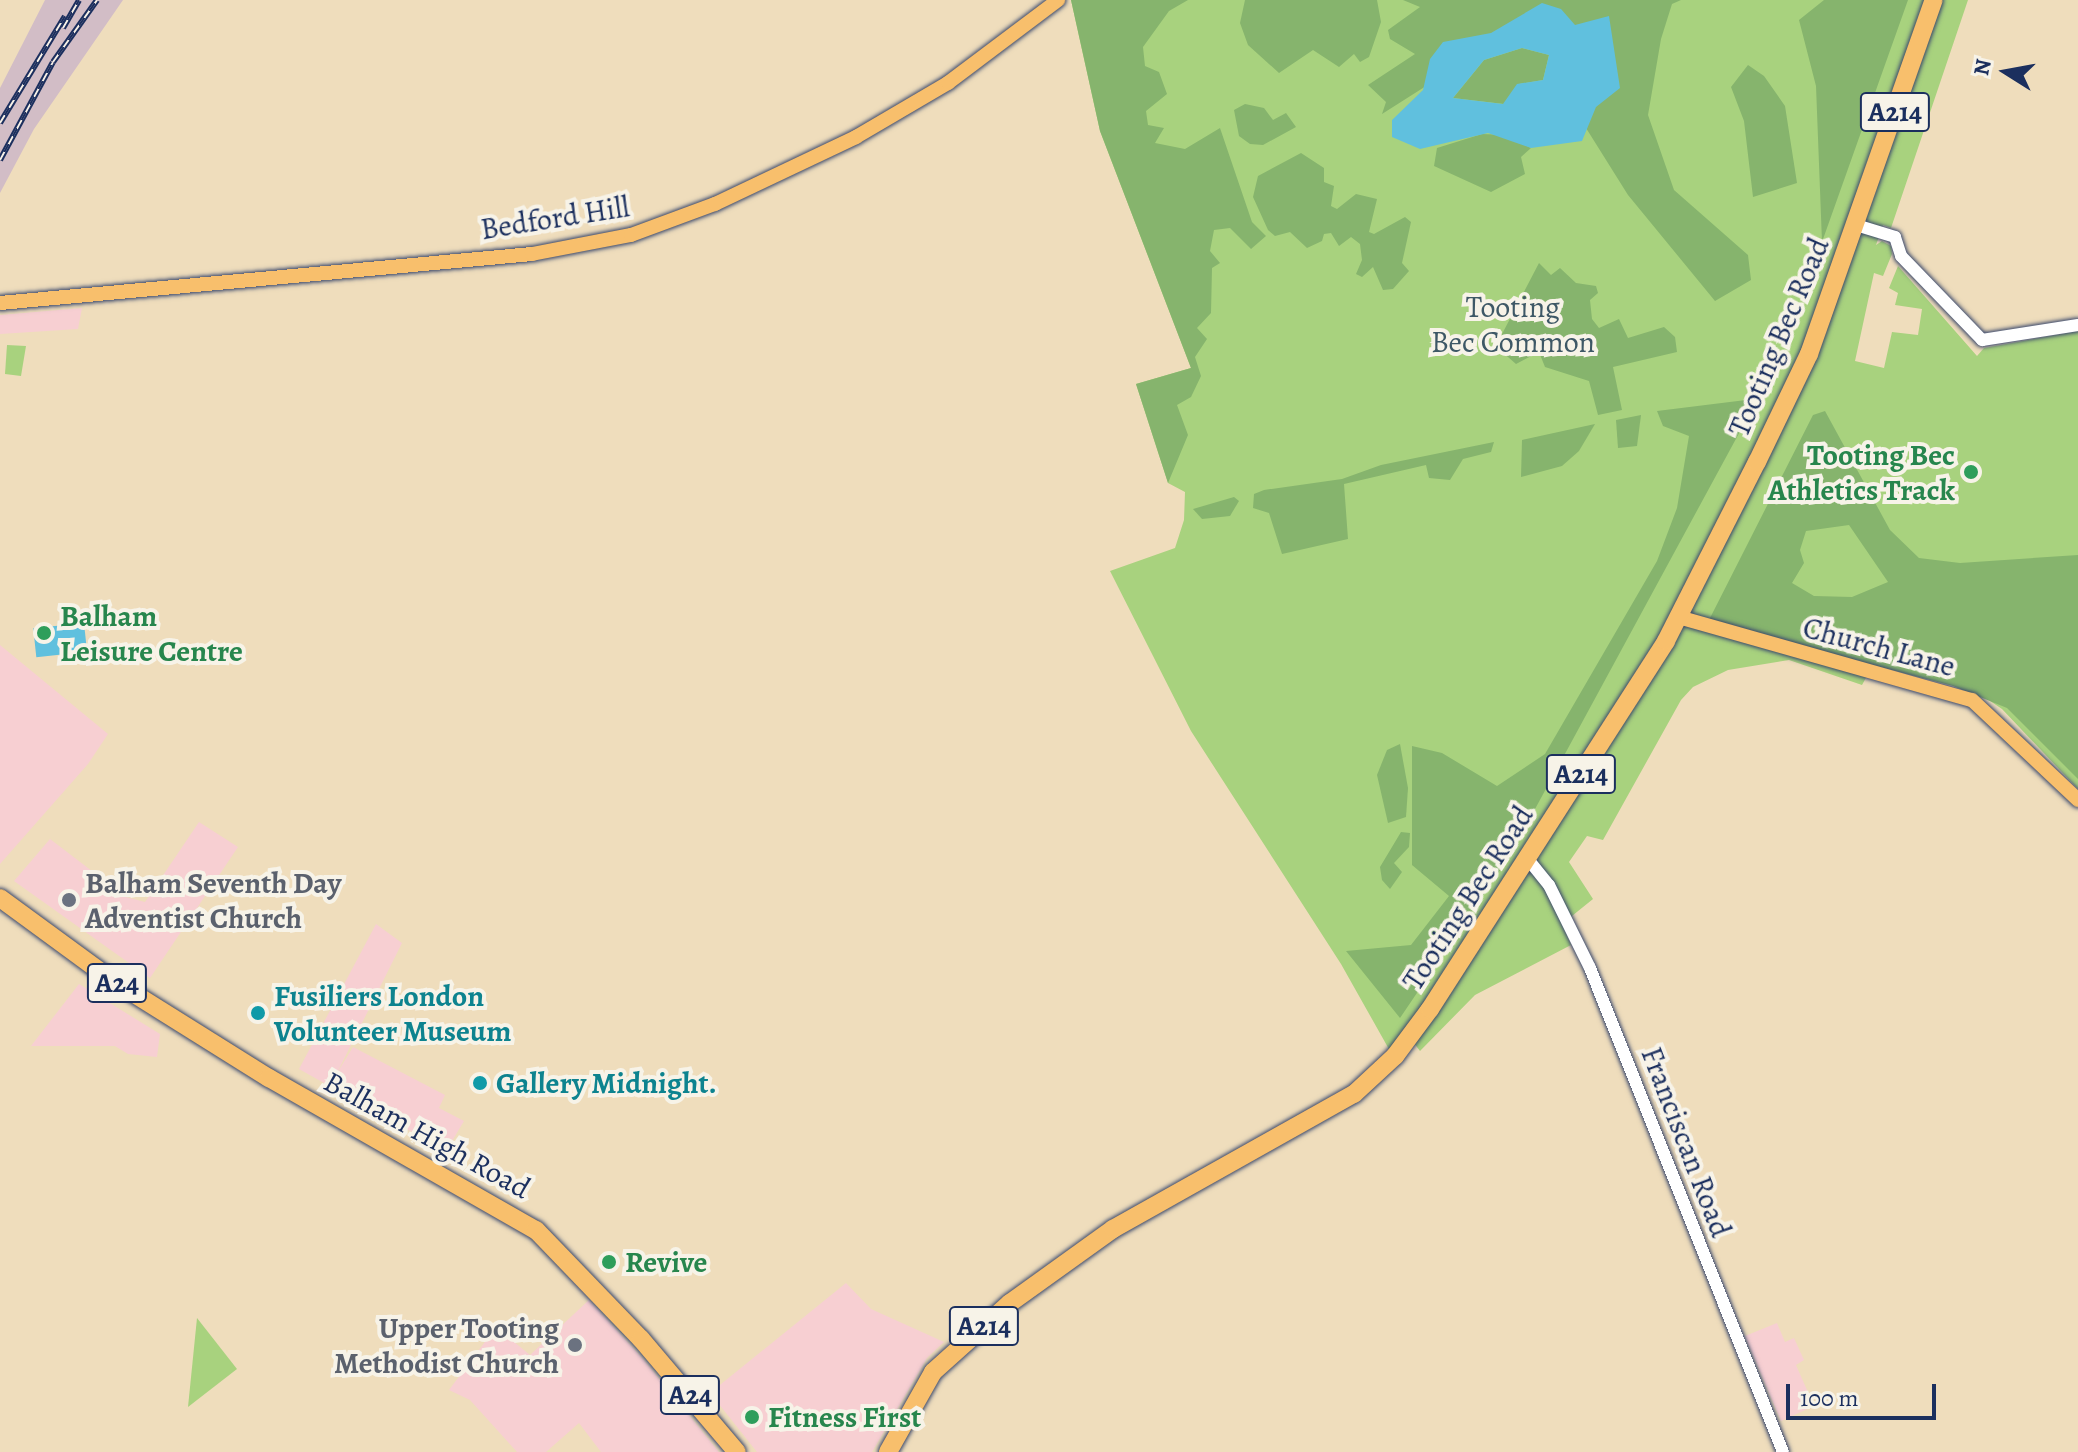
<!DOCTYPE html>
<html>
<head>
<meta charset="utf-8">
<style>
  body { margin:0 }
  #map { position:relative; width:2078px; height:1452px; overflow:hidden; background:#efddbc; font-family:Alegreya,serif }
  div>[style] { position:absolute }
  .built>* { inset:0; background:#f7cfd2 }
  .industrial>* { inset:0; background:#d2bdc6 }
  .green>* { inset:0; background:#a8d27e }
  .forest>* { inset:0; background:#86b46d }
  .water>* { inset:0; background:#60c0de; transform-origin:0 0 }
  .roads { filter:drop-shadow(0 0 2px #3b496c) drop-shadow(0 0 2px #3b496c) }
  .minor>* { height:12px; margin:-6px; padding:0 6px; transform-origin:6px; border-radius:6px; background:#fff }
  .major>* { height:14px; margin:-7px; padding:0 7px; transform-origin:7px; border-radius:7px; background:#f8bf6c }
  .highway>* { height:18px; margin:-9px; padding:0 9px; transform-origin:9px; border-radius:9px; background:#f8bf6c }
  .rail>* { height:6px; margin-top:-3px; transform-origin:0; background:repeating-linear-gradient(90deg,#f7f3e8 0 9px,#1b2f5e 0 18px); box-sizing:border-box; border-block:2px solid #1b2f5e }
  .dots>* { width:22px; height:22px; translate:-50% -50%; box-sizing:border-box; border:4px solid #f7f3e8; border-radius:50% }
  span { translate:-50% -50%; white-space:nowrap; text-align:center; line-height:1.15; -webkit-text-stroke:8px #f7f3e8; paint-order:stroke }
  .shield-label span { padding:2px 6px; background:#f7f3e8; border:2px solid; border-radius:6px; -webkit-text-stroke-width:0 }
  .shield-label { font-size:28px; color:#1b2f5e; font-weight:700 }
  .street-label { font-size:30px; color:#1b2f5e }
  .park-label { font-size:30px; color:#3e5866 }
  .leisure-label { font-size:30px; color:#27864d; font-weight:700 }
  .right { translate:-100% -50%; text-align:right }
  .left { translate:0 -50%; text-align:left }
  .worship-label { font-size:30px; color:#5b616d; font-weight:700 }
  .culture-label { font-size:30px; color:#0d838f; font-weight:700 }
  .north { position:absolute; left:1966px; top:32px; width:80px; height:80px; -webkit-text-stroke:6px #f7f3e8; paint-order:stroke; rotate:281deg; font-size:22px; font-weight:700; line-height:32px; text-align:center; color:#1b2f5e }
  .north::after { content:''; display:block; margin:auto; width:28px; height:36px; background:#1b2f5e; clip-path:polygon(50% 0,100% 100%,50% 72%,0 100%) }
  .scale { position:absolute; left:1786px; top:1384px; width:150px; height:36px; box-sizing:border-box; border:4px solid #1b2f5e; border-top:0; padding-left:10px; font-size:24px; line-height:28px; white-space:nowrap; color:#1b2f5e; -webkit-text-stroke:6px #f7f3e8; paint-order:stroke }
</style>
</head>
<body>
<div id="map">
  <div class="built">
    <div style="clip-path:polygon(82px 308px,78px 329px,0 334px,0 315px)"></div>
    <div style="clip-path:polygon(0 645px,108px 734px,88px 764px,0 864px)"></div>
    <div style="clip-path:polygon(199px 822px,238px 847px,150px 978px,14px 881px,50px 839px,126px 897px,145px 902px)"></div>
    <div style="clip-path:polygon(376px 924px,402px 943px,337px 1073px,353px 1047px,445px 1095px,439px 1108px,464px 1121px,446px 1151px,299px 1069px)"></div>
    <div style="clip-path:polygon(79px 984px,160px 1034px,157px 1057px,128px 1054px,115px 1046px,31px 1046px)"></div>
    <div style="clip-path:polygon(846px 1283px,871px 1309px,944px 1342px,927px 1358px,872px 1452px,757px 1452px,710px 1393px)"></div>
    <div style="clip-path:polygon(589px 1300px,643px 1359px,719px 1452px,601px 1452px,579px 1423px,546px 1452px,517px 1452px,470px 1400px,449px 1390px,496px 1327px,530px 1355px)"></div>
    <div style="clip-path:polygon(1777px 1323px,1785px 1342px,1794px 1338px,1804px 1360px,1796px 1365px,1814px 1406px,1781px 1421px,1745px 1336px)"></div>
  </div>
  <div class="industrial">
    <div style="clip-path:polygon(45px 0,123px 0,34px 129px,0 193px,0 88px)"></div>
  </div>
  <div class="green">
    <div style="clip-path:polygon(1071px 0,1968px 0,1891px 228px,1883px 225px,1876px 245px,1882px 241px,1891px 246px,1892px 254px,1883px 276px,1874px 273px,1855px 361px,1884px 368px,1892px 332px,1918px 335px,1922px 309px,1895px 305px,1898px 293px,1889px 288px,1898px 266px,1977px 356px,1984px 348px,2078px 331px,2078px 789px,2002px 709px,1956px 678px,1877px 658px,1862px 685px,1789px 660px,1728px 670px,1693px 687px,1681px 700px,1603px 840px,1587px 836px,1569px 862px,1593px 899px,1562px 924px,1571px 945px,1475px 995px,1420px 1051px,1404px 1030px,1390px 1051px,1341px 964px,1191px 731px,1110px 571px,1175px 548px,1184px 520px,1185px 492px,1168px 483px,1136px 384px,1191px 368px,1100px 131px)"></div>
    <div style="clip-path:polygon(7px 345px,26px 346px,21px 376px,5px 374px)"></div>
    <div style="clip-path:polygon(197px 1318px,237px 1369px,188px 1407px)"></div>
  </div>
  <div class="forest">
    <div style="clip-path:polygon(1071px 0,1188px 0,1169px 11px,1143px 47px,1145px 66px,1159px 72px,1167px 94px,1146px 111px,1148px 125px,1164px 128px,1155px 143px,1185px 149px,1220px 128px,1252px 222px,1266px 236px,1251px 249px,1230px 228px,1214px 230px,1210px 251px,1220px 263px,1212px 268px,1211px 313px,1197px 328px,1207px 339px,1195px 357px,1201px 376px,1191px 397px,1177px 405px,1188px 435px,1168px 483px,1136px 384px,1191px 368px,1100px 131px)"></div>
    <div style="clip-path:polygon(1245px 0,1377px 0,1381px 22px,1369px 57px,1360px 62px,1354px 54px,1339px 67px,1313px 50px,1279px 73px,1248px 45px,1240px 23px)"></div>
    <div style="clip-path:polygon(1403px 0,1681px 0,1672px 4px,1661px 39px,1648px 115px,1674px 190px,1748px 255px,1751px 280px,1715px 301px,1628px 195px,1586px 128px,1573px 27px,1549px 8px,1382px 114px,1386px 102px,1368px 85px,1415px 54px,1390px 39px,1388px 30px,1420px 7px)"></div>
    <div style="clip-path:polygon(1824px 0,1908px 0,1822px 242px,1816px 86px,1799px 20px)"></div>
    <div style="clip-path:polygon(1522px 48px,1549px 55px,1543px 80px,1519px 84px,1504px 104px,1453px 98px,1484px 60px)"></div>
    <div style="clip-path:polygon(1748px 65px,1764px 76px,1785px 106px,1797px 183px,1753px 197px,1744px 121px,1731px 87px)"></div>
    <div style="clip-path:polygon(1245px 104px,1264px 108px,1273px 120px,1286px 113px,1296px 127px,1263px 145px,1250px 144px,1239px 136px,1234px 110px)"></div>
    <div style="clip-path:polygon(1482px 134px,1505px 135px,1531px 148px,1521px 157px,1525px 174px,1491px 192px,1434px 166px,1437px 148px)"></div>
    <div style="clip-path:polygon(1301px 153px,1324px 168px,1324px 182px,1334px 186px,1331px 206px,1337px 209px,1356px 194px,1377px 199px,1369px 232px,1374px 234px,1405px 217px,1411px 222px,1402px 263px,1409px 271px,1393px 289px,1383px 290px,1373px 267px,1362px 277px,1356px 274px,1362px 260px,1360px 244px,1351px 237px,1339px 246px,1331px 233px,1324px 234px,1322px 241px,1307px 248px,1290px 232px,1275px 236px,1268px 230px,1253px 197px,1258px 176px)"></div>
    <div style="clip-path:polygon(1539px 263px,1551px 275px,1560px 268px,1576px 283px,1596px 286px,1598px 293px,1590px 300px,1592px 319px,1599px 328px,1619px 319px,1628px 338px,1664px 327px,1675px 337px,1677px 352px,1613px 367px,1622px 410px,1598px 415px,1589px 381px,1545px 367px,1539px 352px,1516px 364px,1500px 350px,1501px 336px)"></div>
    <div style="clip-path:polygon(1746px 400px,1750px 413px,1509px 857px,1400px 1018px,1346px 951px,1411px 945px,1449px 896px,1412px 865px,1412px 746px,1442px 753px,1497px 786px,1545px 754px,1657px 561px,1677px 508px,1689px 436px,1663px 426px,1657px 411px)"></div>
    <div style="clip-path:polygon(evenodd,1825px 411px,1890px 530px,1919px 558px,1960px 563px,2078px 555px,2078px 779px,2007px 708px,1953px 686px,1708px 622px,1813px 415px,1825px 411px,1849px 525px,1888px 582px,1852px 597px,1814px 596px,1792px 583px,1804px 563px,1800px 550px,1806px 531px,1849px 525px)"></div>
    <div style="clip-path:polygon(1641px 415px,1637px 446px,1618px 448px,1616px 420px)"></div>
    <div style="clip-path:polygon(1595px 424px,1579px 451px,1562px 466px,1521px 477px,1522px 440px)"></div>
    <div style="clip-path:polygon(1494px 442px,1491px 452px,1463px 459px,1450px 480px,1429px 478px,1426px 465px,1344px 484px,1348px 539px,1282px 554px,1269px 513px,1253px 508px,1254px 494px,1264px 490px,1342px 479px,1381px 465px)"></div>
    <div style="clip-path:polygon(1234px 497px,1239px 501px,1230px 516px,1202px 519px,1193px 509px)"></div>
    <div style="clip-path:polygon(1400px 744px,1408px 788px,1406px 817px,1388px 823px,1377px 775px,1387px 750px)"></div>
    <div style="clip-path:polygon(1401px 832px,1410px 833px,1409px 847px,1394px 863px,1402px 872px,1390px 889px,1382px 880px,1380px 867px)"></div>
  </div>
  <div class="water">
    <div style="clip-path:polygon(evenodd,1542px 3px,1561px 9px,1575px 25px,1609px 16px,1620px 88px,1596px 107px,1582px 141px,1531px 148px,1488px 133px,1420px 149px,1392px 137px,1392px 120px,1423px 90px,1430px 59px,1443px 42px,1491px 33px,1542px 3px,1522px 48px,1549px 55px,1543px 80px,1517px 84px,1503px 104px,1453px 98px,1484px 60px,1522px 48px)"></div>
    <div style="left:84px;top:623px;width:29px;height:51px;rotate:84deg"></div>
  </div>
  <div class="roads">
    <div class="minor">
      <div style="left:1856px;top:225px;width:41px;rotate:17.1deg"></div>
      <div style="left:1895px;top:237px;width:20px;rotate:72deg"></div>
      <div style="left:1901px;top:256px;width:117px;rotate:46deg"></div>
      <div style="left:1982px;top:340px;width:97px;rotate:-8.9deg"></div>
      <div style="left:1527px;top:858px;width:35px;rotate:51deg"></div>
      <div style="left:1549px;top:885px;width:93px;rotate:63.7deg"></div>
      <div style="left:1590px;top:968px;width:521px;rotate:68.26deg"></div>
    </div>
    <div class="major">
      <div style="left:0;top:303px;width:534px;rotate:-5.26deg"></div>
      <div style="left:532px;top:254px;width:101px;rotate:-10.9deg"></div>
      <div style="left:631px;top:235px;width:90px;rotate:-20.3deg"></div>
      <div style="left:715px;top:204px;width:156px;rotate:-25.4deg"></div>
      <div style="left:856px;top:137px;width:107px;rotate:-30.4deg"></div>
      <div style="left:948px;top:83px;width:138px;rotate:-37deg"></div>
      <div style="left:1678px;top:617px;width:305px;rotate:15.8deg"></div>
      <div style="left:1972px;top:700px;width:146px;rotate:43.3deg"></div>
    </div>
    <div class="highway">
      <div style="left:0;top:898px;width:139px;rotate:36.2deg"></div>
      <div style="left:112px;top:980px;width:185px;rotate:32deg"></div>
      <div style="left:269px;top:1078px;width:307px;rotate:29.7deg"></div>
      <div style="left:536px;top:1230px;width:151px;rotate:46.1deg"></div>
      <div style="left:641px;top:1339px;width:148px;rotate:49.7deg"></div>
      <div style="left:888px;top:1452px;width:92px;rotate:-60.6deg"></div>
      <div style="left:933px;top:1372px;width:103px;rotate:-41.9deg"></div>
      <div style="left:1010px;top:1303px;width:127px;rotate:-35.7deg"></div>
      <div style="left:1113px;top:1229px;width:276px;rotate:-29.3deg"></div>
      <div style="left:1354px;top:1094px;width:56px;rotate:-42.8deg"></div>
      <div style="left:1395px;top:1056px;width:59px;rotate:-53.3deg"></div>
      <div style="left:1430px;top:1009px;width:437px;rotate:-57.3deg"></div>
      <div style="left:1666px;top:641px;width:201px;rotate:-63.1deg"></div>
      <div style="left:1757px;top:462px;width:120px;rotate:-64.3deg"></div>
      <div style="left:1809px;top:354px;width:375px;rotate:-70.6deg"></div>
    </div>
  </div>
  <div class="rail">
    <div style="left:63px;top:28px;width:32px;rotate:-60deg"></div>
    <div style="left:0;top:123px;width:125px;rotate:-58.7deg"></div>
    <div style="left:0;top:160px;width:111px;rotate:-61.6deg"></div>
    <div style="left:53px;top:62px;width:76px;rotate:-54.6deg"></div>
  </div>
  <div class="dots">
    <div style="left:1971px;top:472px;background:#2e9e5b"></div>
    <div style="left:44px;top:633px;background:#2e9e5b"></div>
    <div style="left:69px;top:900px;background:#6b7280"></div>
    <div style="left:258px;top:1013px;background:#0f9aa8"></div>
    <div style="left:480px;top:1083px;background:#0f9aa8"></div>
    <div style="left:609px;top:1262px;background:#2e9e5b"></div>
    <div style="left:575px;top:1345px;background:#6b7280"></div>
    <div style="left:752px;top:1417px;background:#2e9e5b"></div>
  </div>
  <div class="shield-label">
    <span style="left:1895px;top:112px">A214</span>
    <span style="left:1581px;top:774px">A214</span>
    <span style="left:117px;top:983px">A24</span>
    <span style="left:984px;top:1326px">A214</span>
    <span style="left:690px;top:1395px">A24</span>
  </div>
  <div class="street-label">
    <span style="left:555px;top:218px;rotate:-9deg">Bedford Hill</span>
    <span style="left:1779px;top:337px;rotate:-67deg">Tooting Bec Road</span>
    <span style="left:1879px;top:647px;rotate:15deg">Church Lane</span>
    <span style="left:1468px;top:898px;rotate:-57deg">Tooting Bec Road</span>
    <span style="left:427px;top:1135px;rotate:29deg">Balham High Road</span>
    <span style="left:1686px;top:1142px;rotate:69deg">Franciscan Road</span>
  </div>
  <div class="park-label">
    <span style="left:1513px;top:324px">Tooting<br>Bec Common</span>
  </div>
  <div class="leisure-label">
    <span class="right" style="left:1955px;top:472px">Tooting Bec<br>Athletics Track</span>
    <span class="left" style="left:60px;top:633px">Balham<br>Leisure Centre</span>
    <span class="left" style="left:625px;top:1262px">Revive</span>
    <span class="left" style="left:768px;top:1417px">Fitness First</span>
  </div>
  <div class="worship-label">
    <span class="left" style="left:85px;top:900px">Balham Seventh Day<br>Adventist Church</span>
    <span class="right" style="left:559px;top:1345px">Upper Tooting<br>Methodist Church</span>
  </div>
  <div class="culture-label">
    <span class="left" style="left:274px;top:1013px">Fusiliers London<br>Volunteer Museum</span>
    <span class="left" style="left:496px;top:1083px">Gallery Midnight.</span>
  </div>
  <div class="north">N</div>
  <div class="scale">100 m</div>
</div>
</body>
</html>
